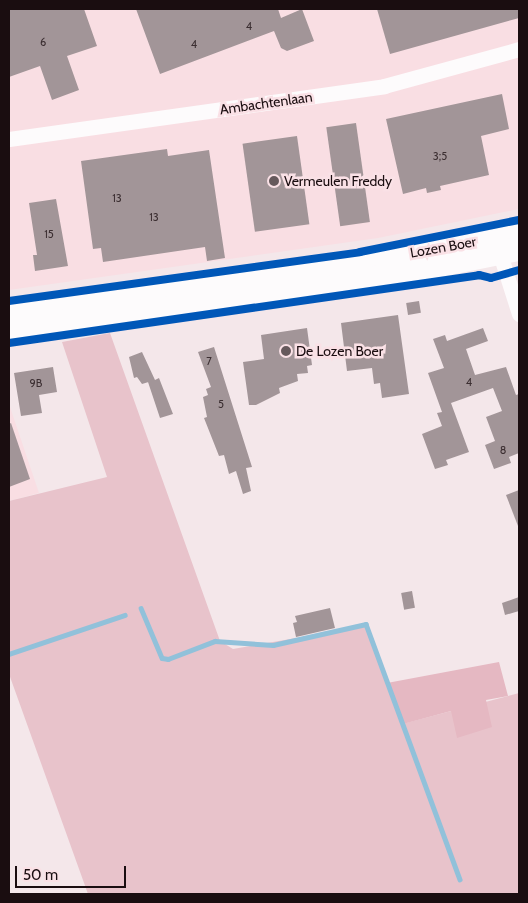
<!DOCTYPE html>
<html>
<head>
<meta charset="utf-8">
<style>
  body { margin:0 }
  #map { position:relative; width:528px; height:903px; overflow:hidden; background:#f4e7ea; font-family:Cabin,sans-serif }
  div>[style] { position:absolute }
  .built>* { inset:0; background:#f9dee3 }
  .green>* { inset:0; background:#e8c3cb }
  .forest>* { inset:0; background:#e5b8c2 }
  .stream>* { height:4.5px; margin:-2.25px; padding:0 2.25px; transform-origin:2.25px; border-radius:2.25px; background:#91c1da }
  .building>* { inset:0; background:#a29598; transform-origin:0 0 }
  .street>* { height:15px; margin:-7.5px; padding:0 7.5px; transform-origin:7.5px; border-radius:7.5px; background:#fdfbfc }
  .primary>* { height:24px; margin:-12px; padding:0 12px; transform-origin:12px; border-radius:12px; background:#fdfbfc }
  .cycleway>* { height:8px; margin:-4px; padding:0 4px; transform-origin:4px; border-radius:4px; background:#0057b8 }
  .dots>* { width:14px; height:14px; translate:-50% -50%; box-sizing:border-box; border:2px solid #fae1e6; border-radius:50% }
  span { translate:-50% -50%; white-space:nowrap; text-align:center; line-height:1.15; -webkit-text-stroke:5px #fae1e6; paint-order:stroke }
  .number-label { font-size:11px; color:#3c2f32 }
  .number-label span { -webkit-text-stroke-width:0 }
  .street-label { font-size:14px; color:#1a0d10 }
  .poi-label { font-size:14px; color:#1a0d10 }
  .left { translate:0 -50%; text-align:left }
  .frame { position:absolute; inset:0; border:10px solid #1a0d10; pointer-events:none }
  .scale { position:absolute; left:15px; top:866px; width:111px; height:22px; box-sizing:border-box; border:2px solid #1a0d10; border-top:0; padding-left:6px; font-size:15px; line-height:18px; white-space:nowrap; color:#1a0d10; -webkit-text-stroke:4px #fae1e6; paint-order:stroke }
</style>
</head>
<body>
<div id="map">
  <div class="built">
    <div style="clip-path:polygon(9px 9px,519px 9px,519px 209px,378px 238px,9px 290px)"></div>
    <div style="clip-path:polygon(9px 404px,39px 493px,9px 501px)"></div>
  </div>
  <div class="green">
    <div style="clip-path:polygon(110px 333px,220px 641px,233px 649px,366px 626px,402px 724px,519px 693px,519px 894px,88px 894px,9px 674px,9px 501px,107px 477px,62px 342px)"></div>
  </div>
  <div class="forest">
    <div style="clip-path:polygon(499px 662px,508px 696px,486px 700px,492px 727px,457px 738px,451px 711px,403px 724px,387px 683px)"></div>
  </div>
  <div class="stream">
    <div style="left:141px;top:608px;width:54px;rotate:67.2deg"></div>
    <div style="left:162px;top:658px;width:6px;rotate:9deg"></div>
    <div style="left:168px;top:659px;width:50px;rotate:-21deg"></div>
    <div style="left:215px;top:641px;width:58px;rotate:3.9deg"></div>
    <div style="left:273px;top:645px;width:95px;rotate:-12.7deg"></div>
    <div style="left:366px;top:624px;width:272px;rotate:69.8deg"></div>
    <div style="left:9px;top:654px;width:122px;rotate:-18.6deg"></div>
  </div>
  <div class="building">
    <div style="clip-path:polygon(9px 9px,84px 9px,97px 46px,67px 56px,79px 90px,52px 100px,40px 66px,9px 77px)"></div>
    <div style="clip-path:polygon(136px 9px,278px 9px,281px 18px,302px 9px,314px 41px,287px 51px,281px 48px,274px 31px,160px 74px)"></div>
    <div style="clip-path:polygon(377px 9px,519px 9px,519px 18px,390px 54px)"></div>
    <div style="clip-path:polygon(502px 94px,509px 129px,481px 136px,489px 175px,440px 186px,441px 190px,427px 193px,426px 188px,403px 194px,386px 119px)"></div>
    <div style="left:356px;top:123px;width:100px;height:30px;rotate:82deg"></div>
    <div style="left:297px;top:136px;width:89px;height:55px;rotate:82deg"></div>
    <div style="clip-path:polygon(167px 149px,168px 156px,209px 150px,225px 258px,207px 261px,205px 247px,103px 262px,101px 248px,93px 249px,81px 161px)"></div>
    <div style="clip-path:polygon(56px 199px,68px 266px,35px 271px,33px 255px,37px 255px,29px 203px)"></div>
    <div style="left:419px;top:301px;width:12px;height:13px;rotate:81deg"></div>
    <div style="clip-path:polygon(398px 315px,409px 394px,382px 398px,380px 383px,374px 384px,372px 368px,347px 371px,341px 323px)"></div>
    <div style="clip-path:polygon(307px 328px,312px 365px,307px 366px,308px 373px,297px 374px,298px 381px,279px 388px,280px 393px,256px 405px,249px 405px,243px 362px,264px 359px,261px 335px)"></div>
    <div style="clip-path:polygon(483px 328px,488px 341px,466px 349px,475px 375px,506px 367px,516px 395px,519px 394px,519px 453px,509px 457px,511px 463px,494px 469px,485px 445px,495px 441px,486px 417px,502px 411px,493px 388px,451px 403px,469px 452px,446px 460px,448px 465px,435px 469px,422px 434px,442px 426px,437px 413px,442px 412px,428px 373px,444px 368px,433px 339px,445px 335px,447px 341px)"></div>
    <div style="clip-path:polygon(214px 347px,252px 467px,246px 468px,251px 491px,243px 494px,236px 471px,229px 474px,224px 455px,219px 456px,204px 418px,207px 417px,203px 397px,208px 395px,206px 389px,211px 387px,198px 352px)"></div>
    <div style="clip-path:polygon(142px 352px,155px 380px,159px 378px,173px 414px,160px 418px,148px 382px,155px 380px,142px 384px,137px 377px,134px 378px,129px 357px)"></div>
    <div style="clip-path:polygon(53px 367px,57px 392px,39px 395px,42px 413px,21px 416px,14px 373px)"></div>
    <div style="clip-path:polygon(11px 423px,30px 479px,9px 487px,9px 424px)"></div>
    <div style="clip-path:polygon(519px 490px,519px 526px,518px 526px,506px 495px)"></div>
    <div style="left:412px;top:591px;width:17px;height:11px;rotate:80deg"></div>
    <div style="clip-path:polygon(519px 597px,519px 611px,505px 615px,502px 603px)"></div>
    <div style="clip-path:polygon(330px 608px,335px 628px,296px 637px,293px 623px,297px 622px,295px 616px)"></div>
  </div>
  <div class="street">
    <div style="left:9px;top:139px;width:379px;rotate:-8deg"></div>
    <div style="left:384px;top:86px;width:140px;rotate:-15.3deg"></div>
    <div style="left:500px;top:254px;width:63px;rotate:72.4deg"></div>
  </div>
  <div class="primary">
    <div style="left:9px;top:310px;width:329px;rotate:-7.7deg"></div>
    <div style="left:335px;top:266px;width:187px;rotate:-11.1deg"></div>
    <div style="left:9px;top:329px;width:329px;rotate:-7.5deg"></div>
    <div style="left:335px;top:286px;width:188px;rotate:-11.4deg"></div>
  </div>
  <div class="cycleway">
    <div style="left:9px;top:301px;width:354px;rotate:-7.9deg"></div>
    <div style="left:360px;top:252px;width:162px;rotate:-11.4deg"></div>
    <div style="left:9px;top:343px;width:475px;rotate:-8.2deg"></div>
    <div style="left:479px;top:275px;width:12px;rotate:14deg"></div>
    <div style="left:491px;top:278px;width:29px;rotate:-16deg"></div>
  </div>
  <div class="dots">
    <div style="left:274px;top:181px;background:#66595c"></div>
    <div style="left:286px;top:351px;background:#66595c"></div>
  </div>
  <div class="number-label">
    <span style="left:249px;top:26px">4</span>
    <span style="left:43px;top:42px">6</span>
    <span style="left:194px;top:44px">4</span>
    <span style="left:440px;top:156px">3;5</span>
    <span style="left:117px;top:198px">13</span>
    <span style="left:154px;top:217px">13</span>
    <span style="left:49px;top:234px">15</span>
    <span style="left:209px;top:361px">7</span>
    <span style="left:469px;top:382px">4</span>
    <span style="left:36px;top:383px">9B</span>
    <span style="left:221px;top:404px">5</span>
    <span style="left:503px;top:450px">8</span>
  </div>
  <div class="street-label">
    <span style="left:266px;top:103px;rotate:-8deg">Ambachtenlaan</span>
    <span style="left:443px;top:247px;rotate:-10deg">Lozen Boer</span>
  </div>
  <div class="poi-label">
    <span class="left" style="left:284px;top:181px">Vermeulen Freddy</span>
    <span class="left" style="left:296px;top:351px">De Lozen Boer</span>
  </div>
  <div class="frame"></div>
  <div class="scale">50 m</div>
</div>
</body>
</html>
